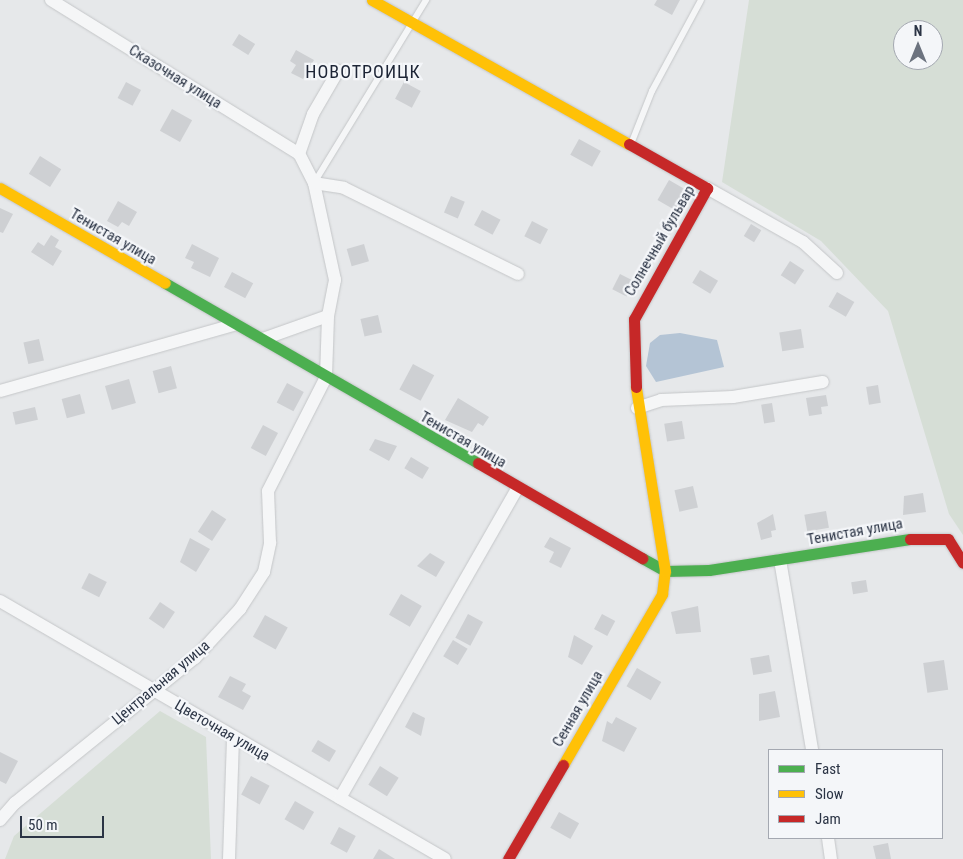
<!DOCTYPE html>
<html>
<head>
<meta charset="utf-8">
<style>
  body { margin:0 }
  #map { position:relative; width:963px; height:859px; overflow:hidden; background:#e6e8ea; font-family:"Roboto Condensed",sans-serif }
  div>[style] { position:absolute }
  .green>* { inset:0; background:#d6ded6 }
  .water>* { inset:0; background:#b4c4d5 }
  .building>* { inset:0; background:#ced0d3; transform-origin:0 0 }
  .roads { filter:drop-shadow(0 0 1px #c4c6c8) drop-shadow(0 0 1px #c4c6c8) }
  .lane>* { height:6px; margin:-3px; padding:0 3px; transform-origin:3px; border-radius:3px; background:#f5f6f7 }
  .street>* { height:12px; margin:-6px; padding:0 6px; transform-origin:6px; border-radius:6px; background:#f5f6f7 }
  .fast>* { height:11px; margin:-5.5px; padding:0 5.5px; transform-origin:5.5px; border-radius:5.5px; background:#4caf50 }
  .slow>* { height:11px; margin:-5.5px; padding:0 5.5px; transform-origin:5.5px; border-radius:5.5px; background:#ffc107 }
  .jam>* { height:11px; margin:-5.5px; padding:0 5.5px; transform-origin:5.5px; border-radius:5.5px; background:#c62828 }
  span { translate:-50% -50%; white-space:nowrap; text-align:center; line-height:1.15; -webkit-text-stroke:4.5px #f4f6f9; paint-order:stroke }
  .street-label { font-size:15px; color:#2b3445 }
  .quarter-label { font-size:18px; color:#1d2536; letter-spacing:1px }
  .legend { position:absolute; left:768px; top:749px; width:175px; height:90px; box-sizing:border-box; background:#f4f6f9; border:1px solid #a4a8b1; margin:0; padding:6px 9px; list-style:none; font-size:15px; color:#2b3445 }
  .legend li { display:flex; align-items:center; gap:10px; height:25px }
  .legend b { width:25px; border:1px solid #a4a8b1 }
  .north { position:absolute; left:893px; top:20px; width:50px; height:50px; box-sizing:border-box; background:#f4f6f9; border:1px solid #a4a8b1; border-radius:50%; rotate:0deg; font-size:14px; font-weight:700; line-height:20px; text-align:center; color:#2b3445 }
  .north::after { content:''; display:block; margin:auto; width:18px; height:22px; background:#6c737f; clip-path:polygon(50% 0,100% 100%,50% 72%,0 100%) }
  .scale { position:absolute; left:20px; top:816px; width:84px; height:22px; box-sizing:border-box; border:2px solid #2b3445; border-top:0; padding-left:6px; font-size:15px; line-height:18px; white-space:nowrap; color:#2b3445; -webkit-text-stroke:4px #f4f6f9; paint-order:stroke }
</style>
</head>
<body>
<div id="map">
  <div class="green">
    <div style="clip-path:polygon(evenodd,749px 0,963px 0,963px 535px,949px 514px,888px 311px,821px 241px,722px 182px,749px 0,903px 30px,933px 30px,933px 60px,903px 60px,903px 30px)"></div>
    <div style="clip-path:polygon(160px 711px,206px 737px,211px 859px,5px 859px,14px 836px)"></div>
  </div>
  <div class="water">
    <div style="clip-path:polygon(680px 333px,717px 340px,724px 367px,656px 382px,646px 366px,650px 343px,660px 335px)"></div>
  </div>
  <div class="building">
    <div style="clip-path:polygon(657px 0,680px 0,672px 15px,654px 5px)"></div>
    <div style="left:239px;top:34px;width:19px;height:13px;rotate:32deg"></div>
    <div style="clip-path:polygon(296px 50px,314px 60px,303px 79px,291px 73px,296px 65px,290px 61px)"></div>
    <div style="left:126px;top:82px;width:17px;height:18px;rotate:28deg"></div>
    <div style="left:404px;top:82px;width:19px;height:19px;rotate:28deg"></div>
    <div style="left:172px;top:109px;width:23px;height:25px;rotate:29deg"></div>
    <div style="left:579px;top:139px;width:25px;height:18px;rotate:29deg"></div>
    <div style="left:40px;top:156px;width:25px;height:21px;rotate:32deg"></div>
    <div style="left:669px;top:180px;width:20px;height:23px;rotate:30deg"></div>
    <div style="left:451px;top:196px;width:15px;height:18px;rotate:23deg"></div>
    <div style="clip-path:polygon(118px 201px,137px 212px,129px 226px,122px 222px,118px 227px,107px 221px)"></div>
    <div style="clip-path:polygon(0 208px,13px 214px,3px 233px,0 232px)"></div>
    <div style="left:482px;top:210px;width:21px;height:17px;rotate:28deg"></div>
    <div style="left:532px;top:221px;width:18px;height:17px;rotate:27deg"></div>
    <div style="left:751px;top:224px;width:12px;height:14px;rotate:31deg"></div>
    <div style="clip-path:polygon(51px 235px,59px 240px,55px 247px,62px 251px,53px 266px,31px 252px,38px 242px,44px 246px)"></div>
    <div style="clip-path:polygon(192px 244px,219px 258px,210px 277px,191px 268px,194px 262px,185px 258px)"></div>
    <div style="left:364px;top:244px;width:18px;height:18px;rotate:74deg"></div>
    <div style="left:790px;top:261px;width:17px;height:17px;rotate:33deg"></div>
    <div style="left:700px;top:270px;width:21px;height:15px;rotate:31deg"></div>
    <div style="left:232px;top:272px;width:24px;height:17px;rotate:28deg"></div>
    <div style="left:620px;top:274px;width:16px;height:17px;rotate:27deg"></div>
    <div style="left:837px;top:292px;width:20px;height:17px;rotate:30deg"></div>
    <div style="left:378px;top:315px;width:18px;height:18px;rotate:77deg"></div>
    <div style="left:801px;top:329px;width:19px;height:22px;rotate:81deg"></div>
    <div style="left:39px;top:339px;width:22px;height:16px;rotate:77deg"></div>
    <div style="left:413px;top:364px;width:24px;height:29px;rotate:28deg"></div>
    <div style="left:171px;top:366px;width:23px;height:19px;rotate:75deg"></div>
    <div style="left:129px;top:379px;width:25px;height:25px;rotate:74deg"></div>
    <div style="left:287px;top:383px;width:19px;height:22px;rotate:28deg"></div>
    <div style="left:878px;top:385px;width:18px;height:12px;rotate:81deg"></div>
    <div style="left:80px;top:394px;width:20px;height:19px;rotate:75deg"></div>
    <div style="clip-path:polygon(826px 395px,828px 406px,821px 407px,822px 414px,809px 416px,806px 398px)"></div>
    <div style="clip-path:polygon(458px 398px,489px 417px,483px 426px,478px 423px,472px 432px,445px 420px)"></div>
    <div style="left:772px;top:403px;width:19px;height:11px;rotate:81deg"></div>
    <div style="left:35px;top:407px;width:13px;height:23px;rotate:77deg"></div>
    <div style="left:682px;top:421px;width:18px;height:18px;rotate:81deg"></div>
    <div style="left:263px;top:425px;width:17px;height:26px;rotate:28deg"></div>
    <div style="clip-path:polygon(375px 439px,397px 446px,389px 461px,369px 450px)"></div>
    <div style="left:411px;top:457px;width:21px;height:13px;rotate:31deg"></div>
    <div style="left:693px;top:486px;width:22px;height:19px;rotate:77deg"></div>
    <div style="clip-path:polygon(923px 493px,926px 512px,903px 515px,904px 496px)"></div>
    <div style="left:212px;top:510px;width:17px;height:26px;rotate:33deg"></div>
    <div style="left:826px;top:511px;width:17px;height:22px;rotate:80deg"></div>
    <div style="clip-path:polygon(773px 514px,776px 530px,771px 531px,772px 537px,761px 540px,757px 523px)"></div>
    <div style="clip-path:polygon(550px 537px,571px 548px,561px 568px,549px 562px,554px 552px,544px 547px)"></div>
    <div style="clip-path:polygon(190px 538px,210px 549px,196px 572px,180px 562px)"></div>
    <div style="clip-path:polygon(430px 553px,445px 562px,436px 577px,417px 566px)"></div>
    <div style="left:89px;top:573px;width:20px;height:17px;rotate:27deg"></div>
    <div style="left:866px;top:580px;width:12px;height:15px;rotate:81deg"></div>
    <div style="left:401px;top:594px;width:24px;height:24px;rotate:30deg"></div>
    <div style="left:160px;top:602px;width:18px;height:20px;rotate:34deg"></div>
    <div style="clip-path:polygon(698px 606px,701px 632px,676px 634px,671px 612px)"></div>
    <div style="left:468px;top:614px;width:17px;height:27px;rotate:28deg"></div>
    <div style="left:602px;top:614px;width:15px;height:17px;rotate:28deg"></div>
    <div style="left:265px;top:615px;width:26px;height:25px;rotate:29deg"></div>
    <div style="clip-path:polygon(574px 635px,593px 646px,582px 665px,568px 657px)"></div>
    <div style="left:453px;top:640px;width:17px;height:19px;rotate:31deg"></div>
    <div style="left:769px;top:655px;width:17px;height:19px;rotate:80deg"></div>
    <div style="left:944px;top:660px;width:30px;height:21px;rotate:82deg"></div>
    <div style="left:637px;top:668px;width:28px;height:21px;rotate:30deg"></div>
    <div style="clip-path:polygon(230px 676px,246px 684px,242px 691px,251px 696px,243px 710px,218px 697px)"></div>
    <div style="clip-path:polygon(775px 691px,780px 717px,759px 721px,759px 694px)"></div>
    <div style="clip-path:polygon(413px 712px,425px 718px,421px 736px,405px 727px)"></div>
    <div style="clip-path:polygon(616px 717px,637px 728px,624px 752px,602px 741px,607px 721px,612px 724px)"></div>
    <div style="left:318px;top:740px;width:21px;height:13px;rotate:31deg"></div>
    <div style="clip-path:polygon(0 752px,18px 761px,6px 784px,0 781px)"></div>
    <div style="left:380px;top:766px;width:22px;height:22px;rotate:32deg"></div>
    <div style="left:251px;top:776px;width:21px;height:21px;rotate:28deg"></div>
    <div style="left:295px;top:801px;width:22px;height:21px;rotate:30deg"></div>
    <div style="left:559px;top:812px;width:23px;height:18px;rotate:29deg"></div>
    <div style="left:339px;top:827px;width:19px;height:19px;rotate:28deg"></div>
    <div style="clip-path:polygon(888px 843px,891px 859px,876px 859px,873px 846px)"></div>
    <div style="clip-path:polygon(379px 849px,395px 859px,373px 859px)"></div>
  </div>
  <div class="roads">
    <div class="lane">
      <div style="left:631px;top:144px;width:57px;rotate:-68.4deg"></div>
      <div style="left:652px;top:91px;width:103px;rotate:-61.7deg"></div>
      <div style="left:314px;top:183px;width:215px;rotate:-58.5deg"></div>
    </div>
    <div class="street">
      <div style="left:51px;top:0;width:292px;rotate:31.8deg"></div>
      <div style="left:314px;top:183px;width:30px;rotate:9deg"></div>
      <div style="left:344px;top:188px;width:194px;rotate:26.3deg"></div>
      <div style="left:707px;top:188px;width:110px;rotate:29.4deg"></div>
      <div style="left:803px;top:242px;width:46px;rotate:42.4deg"></div>
      <div style="left:263px;top:339px;width:69px;rotate:-19.5deg"></div>
      <div style="left:328px;top:316px;width:37px;rotate:-79deg"></div>
      <div style="left:335px;top:280px;width:99px;rotate:-102.2deg"></div>
      <div style="left:314px;top:183px;width:33px;rotate:-117deg"></div>
      <div style="left:299px;top:154px;width:42px;rotate:-70.7deg"></div>
      <div style="left:313px;top:114px;width:50px;rotate:-59.8deg"></div>
      <div style="left:0;top:391px;width:242px;rotate:-15.8deg"></div>
      <div style="left:637px;top:408px;width:25px;rotate:-18deg"></div>
      <div style="left:661px;top:400px;width:72px;rotate:-2.4deg"></div>
      <div style="left:733px;top:397px;width:91px;rotate:-9.5deg"></div>
      <div style="left:780px;top:560px;width:193px;rotate:80.4deg"></div>
      <div style="left:0;top:601px;width:514px;rotate:30.1deg"></div>
      <div style="left:340px;top:798px;width:356px;rotate:-60.2deg"></div>
      <div style="left:0;top:820px;width:23px;rotate:-49deg"></div>
      <div style="left:15px;top:803px;width:231px;rotate:-38.9deg"></div>
      <div style="left:195px;top:658px;width:67px;rotate:-47.4deg"></div>
      <div style="left:240px;top:609px;width:44px;rotate:-57deg"></div>
      <div style="left:264px;top:572px;width:30px;rotate:-78deg"></div>
      <div style="left:270px;top:543px;width:52px;rotate:-92.2deg"></div>
      <div style="left:268px;top:491px;width:128px;rotate:-63deg"></div>
      <div style="left:326px;top:377px;width:61px;rotate:-88.1deg"></div>
      <div style="left:828px;top:838px;width:21px;rotate:82deg"></div>
      <div style="left:229px;top:859px;width:122px;rotate:-88.1deg"></div>
    </div>
    <div class="fast">
      <div style="left:165px;top:283px;width:361px;rotate:29.9deg"></div>
      <div style="left:642px;top:558px;width:26px;rotate:29deg"></div>
      <div style="left:665px;top:571px;width:44px;rotate:-1.3deg"></div>
      <div style="left:709px;top:570px;width:203px;rotate:-8.8deg"></div>
    </div>
    <div class="slow">
      <div style="left:372px;top:0;width:295px;rotate:29.3deg"></div>
      <div style="left:0;top:188px;width:190px;rotate:29.9deg"></div>
      <div style="left:563px;top:765px;width:198px;rotate:-59.9deg"></div>
      <div style="left:662px;top:594px;width:23px;rotate:-83deg"></div>
      <div style="left:665px;top:571px;width:186px;rotate:-99deg"></div>
    </div>
    <div class="jam">
      <div style="left:629px;top:144px;width:90px;rotate:29.4deg"></div>
      <div style="left:707px;top:188px;width:150px;rotate:119.1deg"></div>
      <div style="left:634px;top:319px;width:68px;rotate:88.3deg"></div>
      <div style="left:478px;top:463px;width:190px;rotate:30.1deg"></div>
      <div style="left:910px;top:539px;width:38px"></div>
      <div style="left:948px;top:539px;width:28px;rotate:58deg"></div>
      <div style="left:508px;top:859px;width:109px;rotate:-59.7deg"></div>
    </div>
  </div>
  <div class="street-label">
    <span style="left:175px;top:77px;rotate:32deg">Сказочная улица</span>
    <span style="left:113px;top:237px;rotate:30deg">Тенистая улица</span>
    <span style="left:660px;top:241px;rotate:-60deg">Солнечный бульвар</span>
    <span style="left:463px;top:440px;rotate:30deg">Тенистая улица</span>
    <span style="left:855px;top:532px;rotate:-10deg">Тенистая улица</span>
    <span style="left:161px;top:683px;rotate:-40deg">Центральная улица</span>
    <span style="left:578px;top:709px;rotate:-60deg">Сенная улица</span>
    <span style="left:222px;top:731px;rotate:30deg">Цветочная улица</span>
  </div>
  <div class="quarter-label">
    <span style="left:363px;top:72px">НОВОТРОИЦК</span>
  </div>
  <ul class="legend">
  <li><b style="height:6px;background:#4caf50"></b>Fast</li>
  <li><b style="height:6px;background:#ffc107"></b>Slow</li>
  <li><b style="height:6px;background:#c62828"></b>Jam</li>
  </ul>
  <div class="north">N</div>
  <div class="scale">50 m</div>
</div>
</body>
</html>
